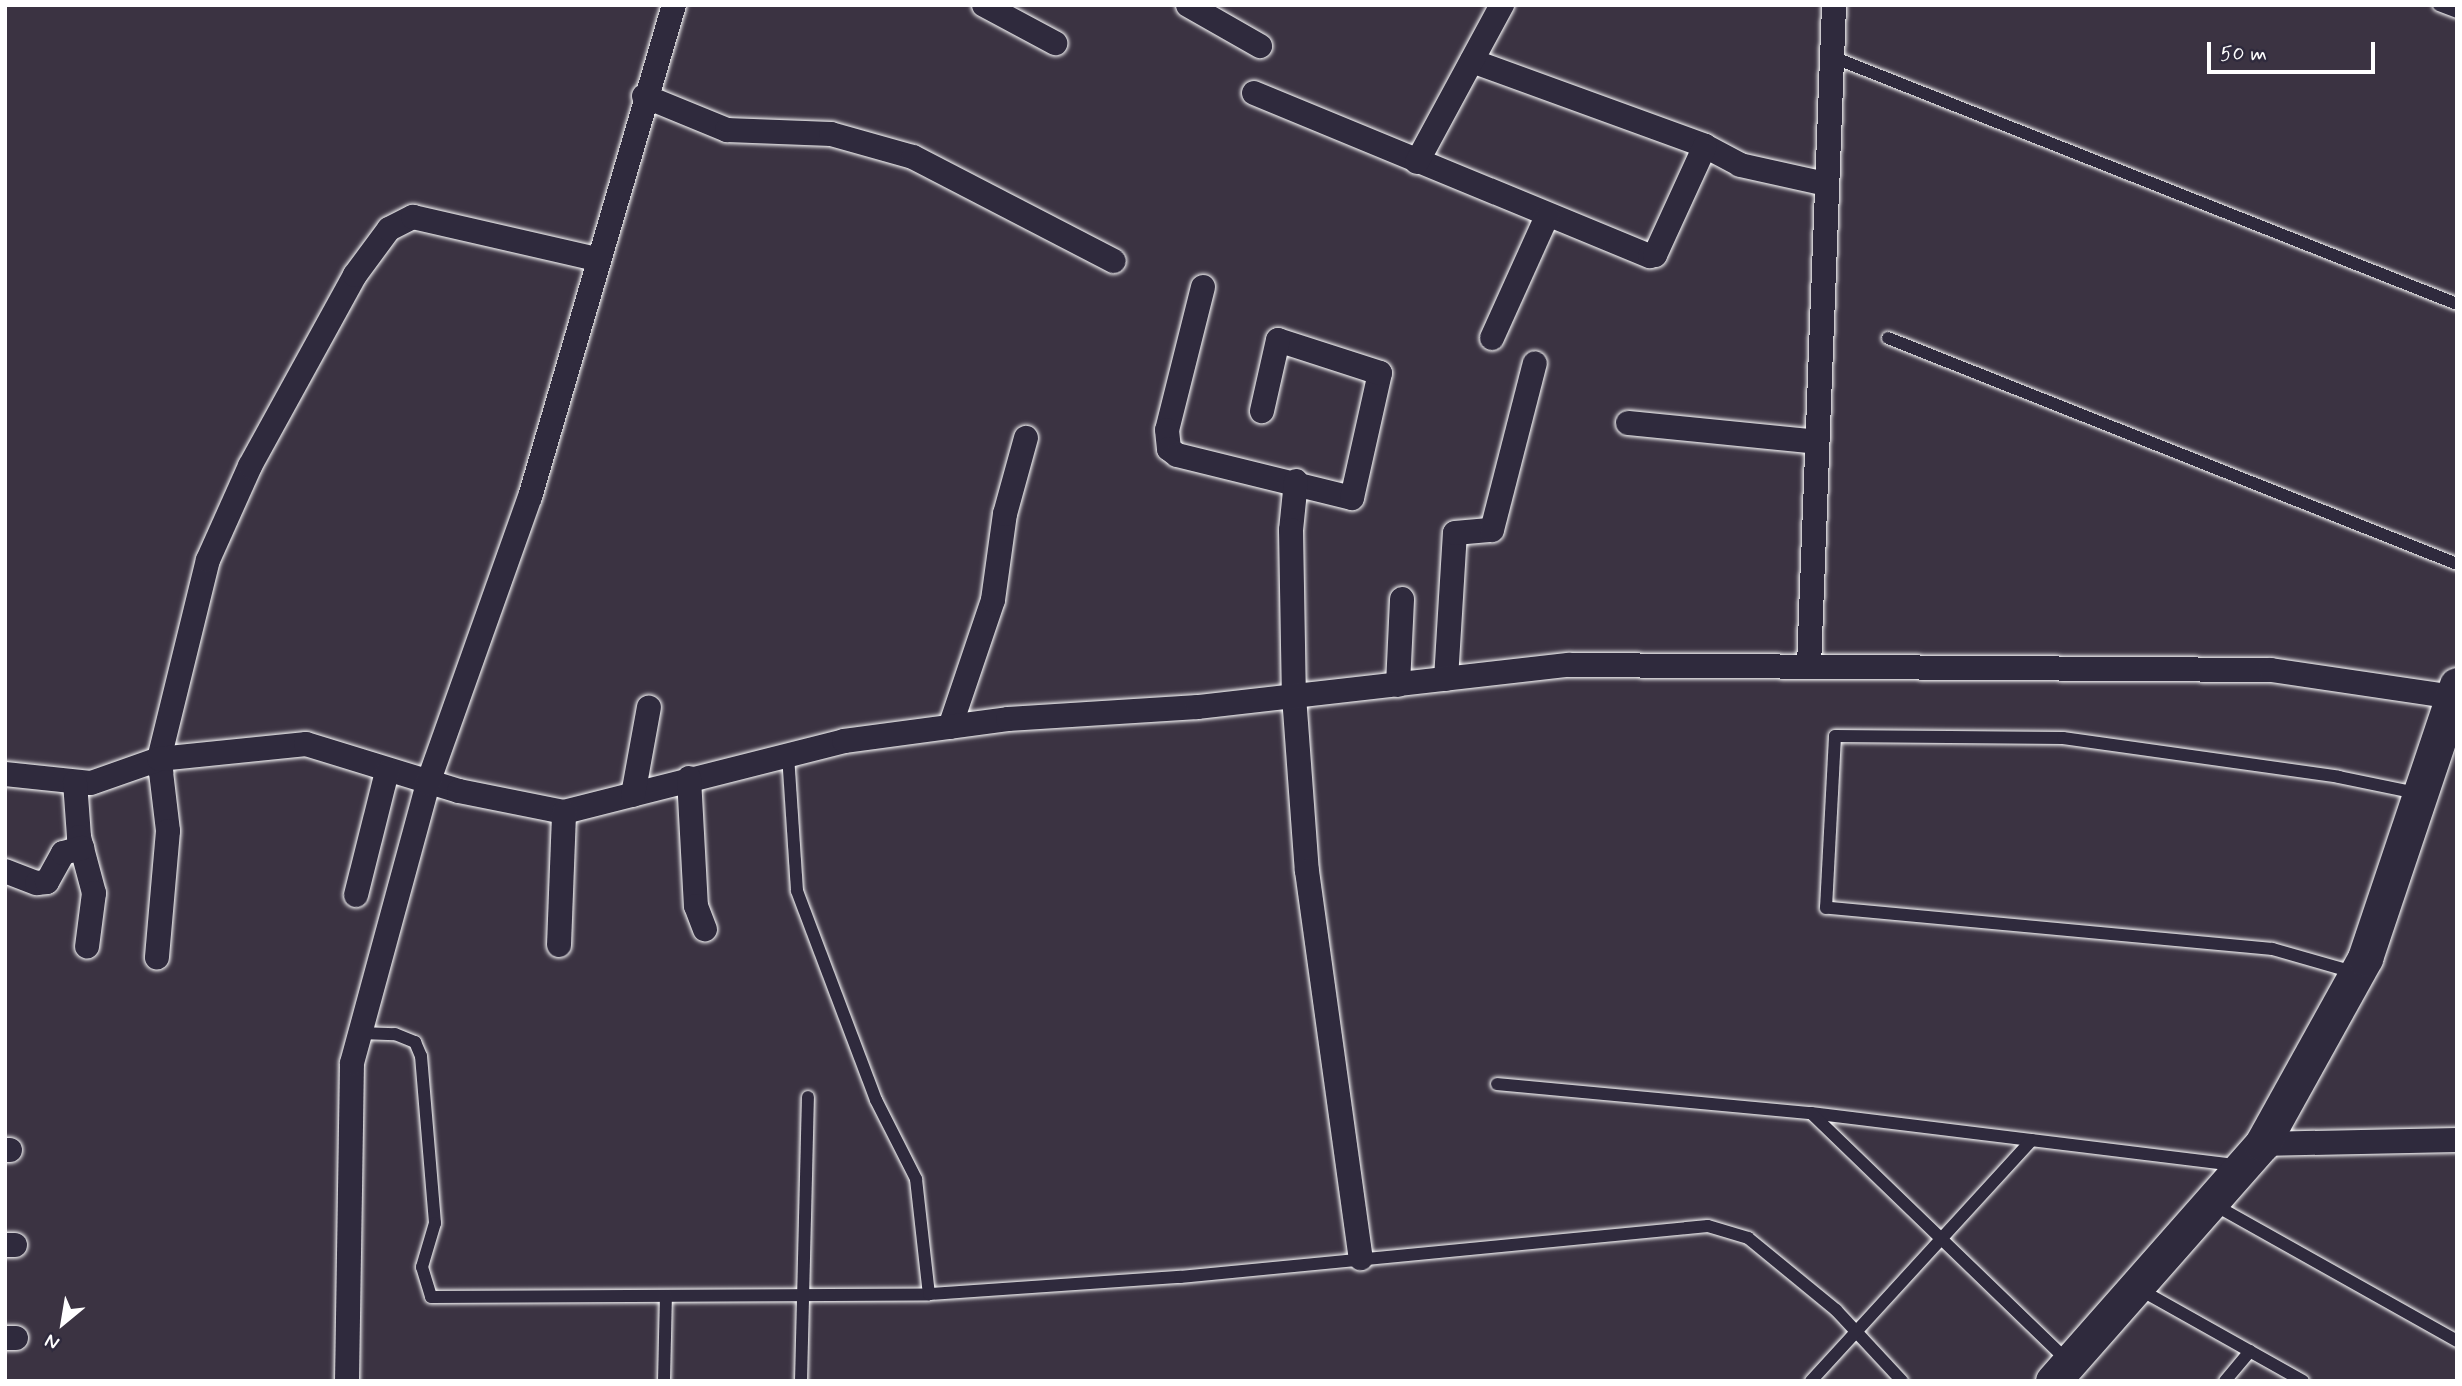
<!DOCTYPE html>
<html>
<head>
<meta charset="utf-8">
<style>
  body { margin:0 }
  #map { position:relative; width:2462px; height:1386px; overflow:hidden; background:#3b3342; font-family:Mynerve,sans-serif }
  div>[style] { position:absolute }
  .roads { filter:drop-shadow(0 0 2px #fff) drop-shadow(0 0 2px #fff) }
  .lane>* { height:12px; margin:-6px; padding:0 6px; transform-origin:6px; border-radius:6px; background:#2f2a3d }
  .street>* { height:24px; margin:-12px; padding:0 12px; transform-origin:12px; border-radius:12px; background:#2f2a3d }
  .secondary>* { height:35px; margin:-17.5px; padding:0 17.5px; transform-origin:17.5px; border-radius:17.5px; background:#2f2a3d }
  span { translate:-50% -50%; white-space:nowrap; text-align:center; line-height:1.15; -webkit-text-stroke:7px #2f2a3d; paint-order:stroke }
  .frame { position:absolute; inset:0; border:7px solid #fff; pointer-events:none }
  .north { position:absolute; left:28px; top:1288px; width:70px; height:70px; -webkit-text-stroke:5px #2f2a3d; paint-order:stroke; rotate:210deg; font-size:19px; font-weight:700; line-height:28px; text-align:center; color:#fff }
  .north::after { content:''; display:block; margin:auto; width:24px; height:32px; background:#fff; clip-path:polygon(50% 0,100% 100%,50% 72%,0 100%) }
  .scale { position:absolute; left:2207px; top:42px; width:168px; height:32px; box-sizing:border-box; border:4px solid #fff; border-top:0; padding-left:9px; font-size:21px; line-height:24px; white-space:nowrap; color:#fff; -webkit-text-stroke:5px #2f2a3d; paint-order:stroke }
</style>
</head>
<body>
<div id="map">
  <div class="roads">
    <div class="lane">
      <div style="left:2439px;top:5px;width:19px;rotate:21deg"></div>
      <div style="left:1830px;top:56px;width:674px;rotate:21.58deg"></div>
      <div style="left:1888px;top:338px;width:612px;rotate:21.66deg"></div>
      <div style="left:788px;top:755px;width:136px;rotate:86.2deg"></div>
      <div style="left:797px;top:891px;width:223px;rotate:69.3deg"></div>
      <div style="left:876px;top:1100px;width:89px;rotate:63.1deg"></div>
      <div style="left:916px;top:1179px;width:116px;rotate:83.6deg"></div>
      <div style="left:2353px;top:972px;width:84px;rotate:-164.1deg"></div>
      <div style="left:2272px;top:949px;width:448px;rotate:-174.7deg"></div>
      <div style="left:1826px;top:908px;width:172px;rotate:-87deg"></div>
      <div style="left:1835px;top:736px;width:228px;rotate:0.5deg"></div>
      <div style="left:2063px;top:738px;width:279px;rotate:8deg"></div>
      <div style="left:2339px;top:777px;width:80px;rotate:11.6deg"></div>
      <div style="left:360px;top:1033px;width:35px;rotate:2deg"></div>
      <div style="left:395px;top:1034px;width:22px;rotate:22deg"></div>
      <div style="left:415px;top:1042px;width:15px;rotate:67deg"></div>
      <div style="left:421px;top:1056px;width:168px;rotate:85.2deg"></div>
      <div style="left:435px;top:1223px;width:46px;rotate:106.5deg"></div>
      <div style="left:422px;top:1267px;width:31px;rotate:73deg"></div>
      <div style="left:431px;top:1297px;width:498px;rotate:-0.3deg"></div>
      <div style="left:929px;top:1294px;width:252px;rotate:-3.9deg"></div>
      <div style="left:1180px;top:1277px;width:530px;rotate:-5.52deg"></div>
      <div style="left:1708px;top:1226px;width:42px;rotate:16.7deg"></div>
      <div style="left:1748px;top:1238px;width:114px;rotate:39.3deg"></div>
      <div style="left:1836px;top:1310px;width:97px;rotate:47.1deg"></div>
      <div style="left:1497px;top:1084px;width:315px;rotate:5.3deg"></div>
      <div style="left:1811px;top:1113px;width:427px;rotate:7deg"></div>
      <div style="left:1811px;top:1113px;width:359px;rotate:44deg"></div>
      <div style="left:2213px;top:1204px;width:280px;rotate:29.3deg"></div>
      <div style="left:2139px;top:1289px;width:188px;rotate:29.3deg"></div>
      <div style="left:664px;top:1381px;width:85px;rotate:-88.7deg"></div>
      <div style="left:801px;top:1381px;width:284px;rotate:-88.6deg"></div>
      <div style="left:1811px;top:1381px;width:327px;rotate:-47.5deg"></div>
      <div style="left:2225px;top:1381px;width:39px;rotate:-50deg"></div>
    </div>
    <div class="street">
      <div style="left:984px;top:5px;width:81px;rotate:28.2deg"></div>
      <div style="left:1188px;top:5px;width:83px;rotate:29.7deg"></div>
      <div style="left:1472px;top:61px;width:248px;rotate:20deg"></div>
      <div style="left:1705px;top:146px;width:40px;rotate:28deg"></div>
      <div style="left:1740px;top:165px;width:88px;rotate:12.5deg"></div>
      <div style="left:1254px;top:93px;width:428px;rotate:22.4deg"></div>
      <div style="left:1650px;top:256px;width:5px;rotate:-11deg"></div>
      <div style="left:1655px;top:255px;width:120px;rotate:-65.4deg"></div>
      <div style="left:644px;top:96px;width:90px;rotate:22.3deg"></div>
      <div style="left:727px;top:130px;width:104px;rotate:2.2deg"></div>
      <div style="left:831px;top:134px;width:85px;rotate:15.7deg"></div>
      <div style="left:913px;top:157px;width:226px;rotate:27.4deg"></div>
      <div style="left:1417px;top:162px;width:179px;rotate:-61.6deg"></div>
      <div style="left:1203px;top:287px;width:147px;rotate:104.1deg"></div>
      <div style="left:1167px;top:430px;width:19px;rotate:84deg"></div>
      <div style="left:1169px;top:449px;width:10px;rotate:37deg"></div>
      <div style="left:1177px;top:455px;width:180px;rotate:13.8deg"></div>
      <div style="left:1352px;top:498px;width:128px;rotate:-77.4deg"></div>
      <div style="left:1380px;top:373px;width:107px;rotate:-162.1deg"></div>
      <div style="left:1278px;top:340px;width:73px;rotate:102.7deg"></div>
      <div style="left:1492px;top:338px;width:134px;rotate:-65.7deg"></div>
      <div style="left:1628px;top:423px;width:190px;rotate:5.7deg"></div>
      <div style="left:1296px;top:481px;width:49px;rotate:95.8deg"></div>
      <div style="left:1291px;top:530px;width:166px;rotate:89deg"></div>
      <div style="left:1294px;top:696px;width:175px;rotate:85.8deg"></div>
      <div style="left:1307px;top:871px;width:391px;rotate:82.1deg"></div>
      <div style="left:1809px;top:666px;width:661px;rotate:-87.83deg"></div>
      <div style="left:1446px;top:679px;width:146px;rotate:-86.5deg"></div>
      <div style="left:1455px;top:533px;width:37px;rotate:-5deg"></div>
      <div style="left:1492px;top:530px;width:172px;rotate:-75.6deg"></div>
      <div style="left:1398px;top:685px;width:86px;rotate:-87.3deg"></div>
      <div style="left:950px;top:727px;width:134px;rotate:-71.3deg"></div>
      <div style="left:993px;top:600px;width:87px;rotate:-82.1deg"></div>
      <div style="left:1005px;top:514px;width:79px;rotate:-74.6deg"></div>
      <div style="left:159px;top:759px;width:205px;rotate:-76.2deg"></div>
      <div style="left:208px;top:560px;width:103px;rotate:-65.9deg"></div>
      <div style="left:250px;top:466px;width:218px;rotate:-61.2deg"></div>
      <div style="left:355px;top:275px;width:57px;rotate:-53.5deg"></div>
      <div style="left:389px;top:229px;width:27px;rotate:-27deg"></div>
      <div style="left:413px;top:217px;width:188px;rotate:12.9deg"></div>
      <div style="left:155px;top:761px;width:13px;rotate:61deg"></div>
      <div style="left:161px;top:772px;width:59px;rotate:83.2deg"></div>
      <div style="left:168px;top:831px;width:127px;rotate:95deg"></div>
      <div style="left:5px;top:774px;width:86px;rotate:6deg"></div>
      <div style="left:91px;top:783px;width:72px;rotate:-19.4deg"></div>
      <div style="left:159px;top:759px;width:148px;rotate:-5.8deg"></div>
      <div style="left:306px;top:744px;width:160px;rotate:17.1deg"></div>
      <div style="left:459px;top:791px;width:107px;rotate:11.3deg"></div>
      <div style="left:564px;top:812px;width:289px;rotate:-14.2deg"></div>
      <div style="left:844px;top:741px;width:165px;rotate:-7.6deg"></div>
      <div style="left:1008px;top:719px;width:190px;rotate:-3.6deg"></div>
      <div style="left:1198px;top:707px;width:373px;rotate:-6.5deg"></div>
      <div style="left:1569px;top:665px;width:702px;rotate:0.41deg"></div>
      <div style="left:2271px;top:670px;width:184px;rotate:8.4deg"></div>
      <div style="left:689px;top:778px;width:128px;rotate:86.9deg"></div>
      <div style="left:696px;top:906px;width:25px;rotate:69deg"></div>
      <div style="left:75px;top:782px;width:55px;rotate:85.8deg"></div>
      <div style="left:79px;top:837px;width:58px;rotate:75deg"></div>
      <div style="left:94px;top:893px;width:54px;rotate:97.4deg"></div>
      <div style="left:633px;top:795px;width:89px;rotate:-79.7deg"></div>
      <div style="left:5px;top:871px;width:34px;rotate:21deg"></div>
      <div style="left:37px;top:883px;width:10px;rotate:-6deg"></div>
      <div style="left:47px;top:882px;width:33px;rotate:-61deg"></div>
      <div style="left:63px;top:853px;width:20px;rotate:-15deg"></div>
      <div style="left:356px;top:895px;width:127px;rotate:-75.9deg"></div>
      <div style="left:559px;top:945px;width:133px;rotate:-87.8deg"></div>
      <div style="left:2262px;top:1144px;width:195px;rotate:-1.2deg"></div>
      <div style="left:5px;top:1150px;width:5px"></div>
      <div style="left:5px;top:1245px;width:10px"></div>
      <div style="left:5px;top:1338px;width:11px"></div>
      <div style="left:347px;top:1381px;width:318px;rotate:-89.1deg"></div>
      <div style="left:352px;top:1063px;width:290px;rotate:-74.8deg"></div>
      <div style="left:428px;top:783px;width:304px;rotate:-70.4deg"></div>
      <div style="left:530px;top:497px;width:513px;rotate:-73.69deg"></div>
    </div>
    <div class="secondary">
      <div style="left:2053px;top:1381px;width:316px;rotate:-48.6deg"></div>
      <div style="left:2262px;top:1144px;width:213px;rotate:-61deg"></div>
      <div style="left:2365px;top:958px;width:288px;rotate:-71.4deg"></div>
    </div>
  </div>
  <div class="frame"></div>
  <div class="north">N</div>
  <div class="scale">50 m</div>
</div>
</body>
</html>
